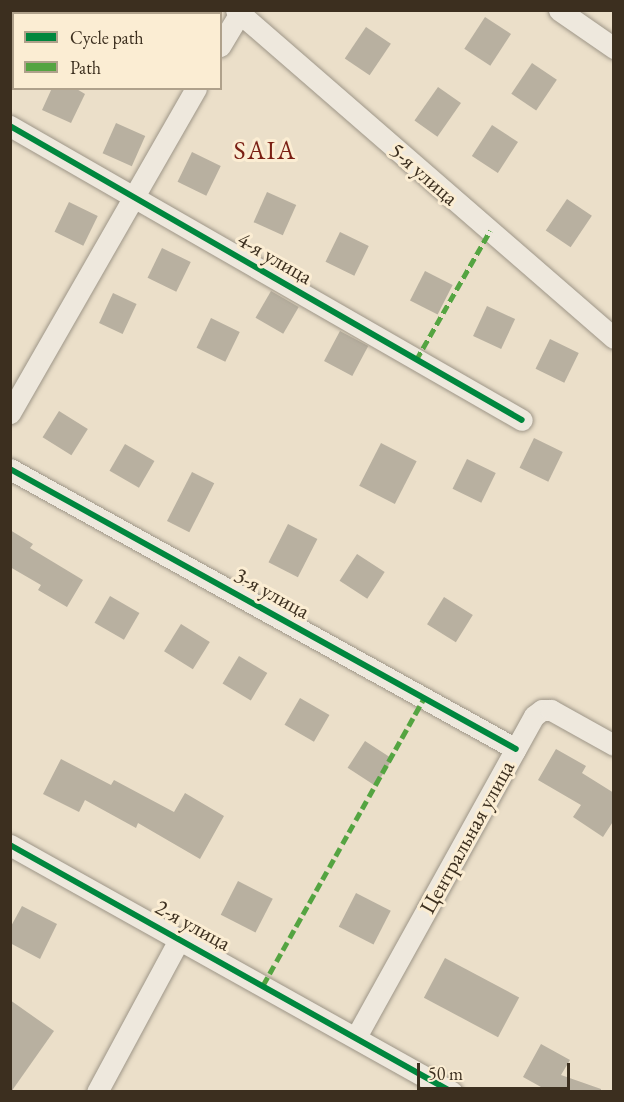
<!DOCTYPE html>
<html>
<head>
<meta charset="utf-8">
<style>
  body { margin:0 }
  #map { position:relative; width:624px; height:1102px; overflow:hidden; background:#ebdfc9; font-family:"EB Garamond",serif }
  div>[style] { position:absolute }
  .building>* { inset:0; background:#b8b0a0; transform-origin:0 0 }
  .roads { filter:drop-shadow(0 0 2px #9e9688) drop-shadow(0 0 2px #9e9688) }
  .minor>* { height:21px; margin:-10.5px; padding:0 10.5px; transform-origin:10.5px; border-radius:10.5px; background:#eee8dd }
  .quiet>* { height:4.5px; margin-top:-2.25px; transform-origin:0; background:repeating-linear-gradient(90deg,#54a441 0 9px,transparent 0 13.5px) }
  .cycleway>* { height:6px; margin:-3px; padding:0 3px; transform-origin:3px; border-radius:3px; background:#00873e }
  span { translate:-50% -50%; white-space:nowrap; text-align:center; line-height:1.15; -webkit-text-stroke:6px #fbedd3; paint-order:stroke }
  .street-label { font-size:22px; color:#3c2f1f }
  .quarter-label { font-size:26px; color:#7a1f14; letter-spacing:1.5px }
  .frame { position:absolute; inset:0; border:12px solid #3c2f1f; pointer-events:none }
  .legend { position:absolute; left:12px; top:12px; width:210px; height:78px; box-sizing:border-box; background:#fbedd3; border:2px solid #afa18b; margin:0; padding:8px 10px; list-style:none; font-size:18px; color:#3c2f1f }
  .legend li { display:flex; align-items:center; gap:12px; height:30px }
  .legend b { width:30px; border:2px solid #afa18b }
  .scale { position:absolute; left:417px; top:1063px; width:153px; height:27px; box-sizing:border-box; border:3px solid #3c2f1f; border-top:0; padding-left:8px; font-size:18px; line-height:21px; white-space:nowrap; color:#3c2f1f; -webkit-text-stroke:4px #fbedd3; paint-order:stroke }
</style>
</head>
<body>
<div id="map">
  <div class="building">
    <div style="left:485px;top:17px;width:31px;height:38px;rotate:33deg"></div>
    <div style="left:366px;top:27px;width:30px;height:38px;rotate:34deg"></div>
    <div style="left:532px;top:63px;width:30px;height:37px;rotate:34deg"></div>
    <div style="left:438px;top:87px;width:28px;height:41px;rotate:35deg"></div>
    <div style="clip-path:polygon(52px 88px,75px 88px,85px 94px,71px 123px,42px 110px)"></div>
    <div style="left:116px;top:123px;width:32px;height:33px;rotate:24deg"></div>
    <div style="left:492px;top:125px;width:31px;height:37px;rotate:33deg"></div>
    <div style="left:192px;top:152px;width:32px;height:33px;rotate:26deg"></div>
    <div style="left:267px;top:192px;width:32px;height:33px;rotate:24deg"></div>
    <div style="left:567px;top:199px;width:30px;height:38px;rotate:34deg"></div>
    <div style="left:69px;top:202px;width:32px;height:33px;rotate:26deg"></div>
    <div style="left:340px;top:232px;width:32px;height:33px;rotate:26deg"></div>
    <div style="left:162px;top:248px;width:32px;height:33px;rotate:26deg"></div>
    <div style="left:425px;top:271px;width:31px;height:33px;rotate:27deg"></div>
    <div style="left:271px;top:291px;width:32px;height:31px;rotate:30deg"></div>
    <div style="left:113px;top:293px;width:26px;height:33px;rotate:25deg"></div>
    <div style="left:487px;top:306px;width:31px;height:33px;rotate:25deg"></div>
    <div style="left:211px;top:318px;width:32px;height:33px;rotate:26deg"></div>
    <div style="left:340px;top:331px;width:32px;height:34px;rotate:28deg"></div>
    <div style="left:550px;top:339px;width:32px;height:33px;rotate:26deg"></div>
    <div style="left:59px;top:411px;width:34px;height:31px;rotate:32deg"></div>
    <div style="left:534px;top:438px;width:32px;height:33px;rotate:26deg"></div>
    <div style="left:381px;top:443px;width:40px;height:48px;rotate:27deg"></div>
    <div style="left:125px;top:444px;width:34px;height:31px;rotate:30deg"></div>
    <div style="left:467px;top:459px;width:32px;height:33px;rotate:26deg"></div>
    <div style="left:192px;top:472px;width:25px;height:55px;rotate:27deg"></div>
    <div style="left:288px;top:524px;width:33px;height:43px;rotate:27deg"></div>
    <div style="clip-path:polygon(10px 530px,33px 544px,30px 548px,83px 580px,67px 607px,38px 590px,41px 585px,10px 567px)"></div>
    <div style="left:357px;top:554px;width:33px;height:32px;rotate:33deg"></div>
    <div style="left:110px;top:596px;width:34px;height:31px;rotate:30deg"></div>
    <div style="left:444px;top:597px;width:34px;height:32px;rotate:32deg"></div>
    <div style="left:181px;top:624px;width:34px;height:32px;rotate:32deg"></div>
    <div style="left:239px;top:656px;width:33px;height:32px;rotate:31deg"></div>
    <div style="left:300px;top:698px;width:34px;height:31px;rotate:30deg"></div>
    <div style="left:365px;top:741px;width:33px;height:32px;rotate:33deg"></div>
    <div style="clip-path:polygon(556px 749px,586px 766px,582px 773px,614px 793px,614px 820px,603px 837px,573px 817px,581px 805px,538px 780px)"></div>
    <div style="clip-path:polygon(61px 759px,111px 785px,114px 780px,174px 812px,185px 793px,224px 816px,200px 859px,138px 823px,136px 828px,85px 800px,79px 812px,43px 794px)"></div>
    <div style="left:238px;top:881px;width:39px;height:38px;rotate:27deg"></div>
    <div style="left:356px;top:893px;width:39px;height:38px;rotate:27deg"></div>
    <div style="clip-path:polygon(22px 906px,57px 924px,40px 959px,10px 943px,10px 928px)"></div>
    <div style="left:445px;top:958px;width:84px;height:45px;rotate:28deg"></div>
    <div style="clip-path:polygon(10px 1000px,54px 1031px,11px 1092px,10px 1092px)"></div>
    <div style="clip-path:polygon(541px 1044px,570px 1060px,561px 1075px,601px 1089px,601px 1092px,550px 1092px,523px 1077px)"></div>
  </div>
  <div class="roads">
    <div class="minor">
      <div style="left:236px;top:10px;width:500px;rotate:40.95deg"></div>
      <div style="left:559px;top:10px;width:67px;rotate:34.6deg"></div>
      <div style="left:220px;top:46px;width:37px;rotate:-59deg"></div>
      <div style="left:10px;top:126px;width:590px;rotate:29.87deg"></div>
      <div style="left:10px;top:413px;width:374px;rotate:-60.2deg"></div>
      <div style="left:10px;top:469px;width:578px;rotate:28.96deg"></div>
      <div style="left:10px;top:845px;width:506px;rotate:29.2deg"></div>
      <div style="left:356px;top:1037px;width:367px;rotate:-61deg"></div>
      <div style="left:534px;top:716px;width:10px;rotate:-37deg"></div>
      <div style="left:542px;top:710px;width:9px"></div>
      <div style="left:551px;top:710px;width:72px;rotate:29.1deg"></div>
      <div style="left:97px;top:1092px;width:175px;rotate:-61.7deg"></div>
    </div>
  </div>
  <div class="quiet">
    <div style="left:416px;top:360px;width:149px;rotate:-60.2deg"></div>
    <div style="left:263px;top:985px;width:329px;rotate:-60.7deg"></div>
  </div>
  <div class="cycleway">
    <div style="left:10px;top:126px;width:590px;rotate:29.87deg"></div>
    <div style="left:10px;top:469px;width:578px;rotate:28.96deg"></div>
    <div style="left:10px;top:845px;width:506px;rotate:29.2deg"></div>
  </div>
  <div class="street-label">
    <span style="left:424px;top:174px;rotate:41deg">5-я улица</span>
    <span style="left:275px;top:258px;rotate:30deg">4-я улица</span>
    <span style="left:272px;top:593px;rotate:29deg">3-я улица</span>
    <span style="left:467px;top:837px;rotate:-61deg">Центральная улица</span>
    <span style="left:193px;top:925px;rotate:29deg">2-я улица</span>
  </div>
  <div class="quarter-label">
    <span style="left:265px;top:151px">SAIA</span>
  </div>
  <div class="frame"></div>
  <ul class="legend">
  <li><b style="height:8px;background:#00873e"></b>Cycle path</li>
  <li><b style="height:8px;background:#54a441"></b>Path</li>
  </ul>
  <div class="scale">50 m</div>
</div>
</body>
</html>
